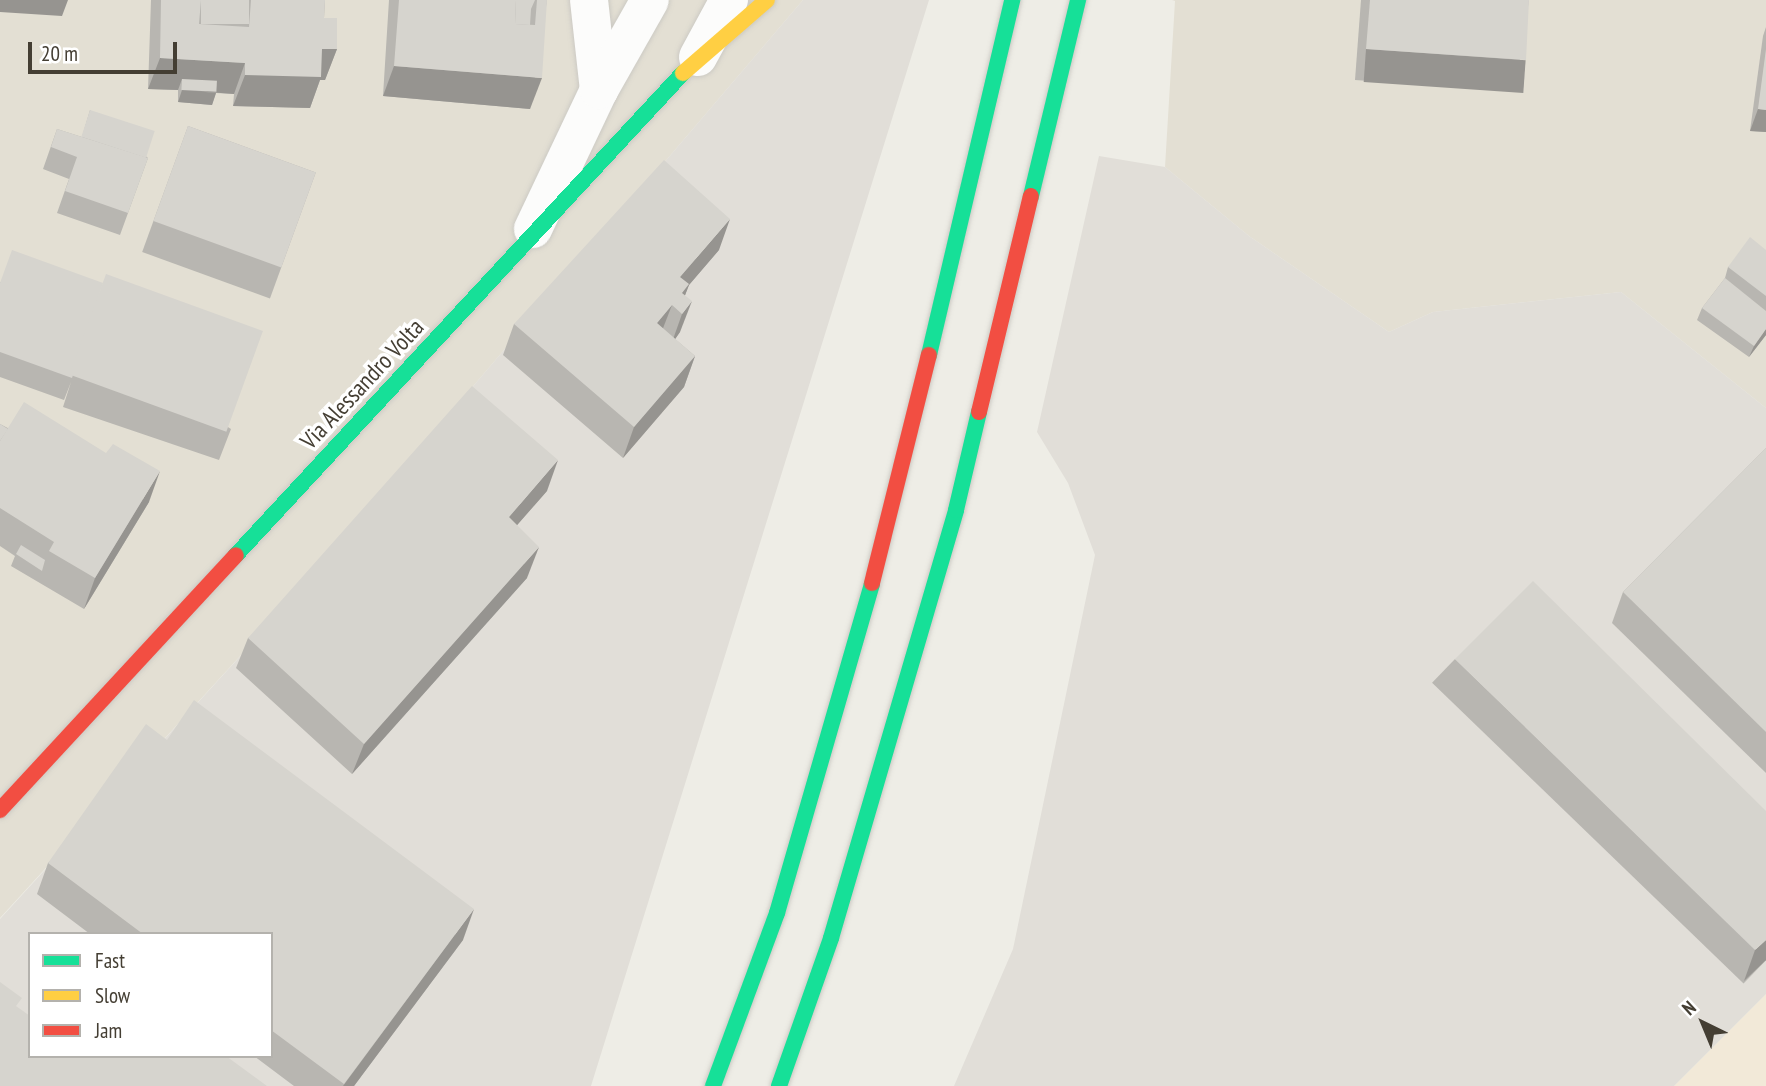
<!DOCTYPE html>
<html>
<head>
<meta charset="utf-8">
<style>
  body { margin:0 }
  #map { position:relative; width:1766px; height:1086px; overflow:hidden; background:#eeede6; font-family:"PT Sans Narrow",sans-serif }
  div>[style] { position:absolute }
  .residential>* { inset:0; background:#e3dfd3 }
  .commercial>* { inset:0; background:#f2e9d8 }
  .industrial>* { inset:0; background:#e1ded8 }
  .roads { filter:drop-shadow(0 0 2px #cccac4) drop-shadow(0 0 2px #cccac4) }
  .street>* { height:38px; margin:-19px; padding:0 19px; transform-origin:19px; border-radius:19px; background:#fcfcfb }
  .fast>* { height:16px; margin:-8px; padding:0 8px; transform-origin:8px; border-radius:8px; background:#16e098 }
  .slow>* { height:16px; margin:-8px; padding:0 8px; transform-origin:8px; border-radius:8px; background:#ffcf43 }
  .jam>* { height:16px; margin:-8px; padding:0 8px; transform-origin:8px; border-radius:8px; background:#f24e42 }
  .wall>* { inset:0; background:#b8b6b1; transform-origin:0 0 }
  .shaded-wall>* { inset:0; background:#969490; transform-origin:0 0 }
  .building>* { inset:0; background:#d6d4ce; transform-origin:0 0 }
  span { translate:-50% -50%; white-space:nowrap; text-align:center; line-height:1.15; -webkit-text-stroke:7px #fff; paint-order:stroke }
  .street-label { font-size:24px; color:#443e33 }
  .legend { position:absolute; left:28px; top:932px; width:245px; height:126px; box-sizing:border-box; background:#fff; border:2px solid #b4b2ad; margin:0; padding:9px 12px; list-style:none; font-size:21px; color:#443e33 }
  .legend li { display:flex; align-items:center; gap:14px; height:35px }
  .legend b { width:35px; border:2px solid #b4b2ad }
  .north { position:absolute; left:1668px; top:988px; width:70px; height:70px; -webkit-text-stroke:5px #fff; paint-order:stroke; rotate:317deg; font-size:19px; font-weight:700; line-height:28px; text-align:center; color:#443e33 }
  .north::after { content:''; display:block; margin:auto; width:24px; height:32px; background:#443e33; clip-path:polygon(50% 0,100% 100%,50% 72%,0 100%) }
  .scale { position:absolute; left:28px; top:42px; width:149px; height:32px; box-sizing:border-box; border:4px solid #443e33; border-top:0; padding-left:9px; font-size:21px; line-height:24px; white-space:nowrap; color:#443e33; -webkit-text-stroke:5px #fff; paint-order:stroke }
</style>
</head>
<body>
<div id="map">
  <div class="residential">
    <div style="clip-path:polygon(0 0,803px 0,276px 617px,0 918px)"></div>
    <div style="clip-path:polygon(1172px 0,1766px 0,1766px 408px,1621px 292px,1433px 312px,1389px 332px,1249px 236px,1165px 167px,1175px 1px)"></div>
  </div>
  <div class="commercial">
    <div style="clip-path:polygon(1766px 994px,1766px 1086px,1674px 1086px)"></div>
  </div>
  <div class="industrial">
    <div style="clip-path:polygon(evenodd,803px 0,929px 0,591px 1086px,0 1086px,0 919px,276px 617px,803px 0,30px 934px,271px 934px,271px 1056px,30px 1056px,30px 934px)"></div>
    <div style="clip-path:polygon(1099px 156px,1165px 167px,1249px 236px,1389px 332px,1433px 312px,1621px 292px,1766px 408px,1766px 994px,1674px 1086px,954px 1086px,1013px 949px,1095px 555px,1068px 483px,1037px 432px)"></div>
  </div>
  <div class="roads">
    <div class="street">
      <div style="left:589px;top:0;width:91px;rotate:83.7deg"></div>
      <div style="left:698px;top:57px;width:65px;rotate:-61.5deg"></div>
      <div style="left:533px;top:229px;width:154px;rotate:-64.6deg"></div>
      <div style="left:599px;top:90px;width:103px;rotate:-60.5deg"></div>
    </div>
    <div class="fast">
      <div style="left:1031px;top:196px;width:202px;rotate:-76.5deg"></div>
      <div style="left:929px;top:355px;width:365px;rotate:-76.8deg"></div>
      <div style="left:236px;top:555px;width:657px;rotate:-47.16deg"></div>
      <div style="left:713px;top:1086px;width:184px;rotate:-69.7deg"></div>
      <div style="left:777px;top:913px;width:343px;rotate:-73.9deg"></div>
      <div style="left:779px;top:1086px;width:157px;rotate:-70.6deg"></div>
      <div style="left:831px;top:938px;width:446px;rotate:-73.7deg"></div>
      <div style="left:956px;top:510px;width:101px;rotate:-76.8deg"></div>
    </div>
    <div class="slow">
      <div style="left:683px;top:73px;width:111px;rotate:-41deg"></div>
    </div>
    <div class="jam">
      <div style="left:979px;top:412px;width:222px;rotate:-76.5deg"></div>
      <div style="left:872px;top:583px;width:235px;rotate:-76deg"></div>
      <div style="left:0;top:810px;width:347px;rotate:-47.2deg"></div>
    </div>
  </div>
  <div class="wall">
    <div style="clip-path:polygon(151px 0,325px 0,324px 18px,337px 49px,325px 80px,320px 80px,310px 108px,233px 106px,234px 94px,216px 93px,212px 105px,178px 102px,178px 90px,148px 89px)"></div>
    <div style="clip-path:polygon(389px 0,547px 0,530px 109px,383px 96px)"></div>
    <div style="clip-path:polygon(1361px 0,1529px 0,1515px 91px,1355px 80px)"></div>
    <div style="clip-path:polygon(1766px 27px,1766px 132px,1750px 131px,1763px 36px)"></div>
    <div style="clip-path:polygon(90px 110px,148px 158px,120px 235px,57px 213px,69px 179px,43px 169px,57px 129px,82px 137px)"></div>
    <div style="left:188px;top:126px;width:136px;height:134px;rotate:20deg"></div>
    <div style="clip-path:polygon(719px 250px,689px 285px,685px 295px,680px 332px,675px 339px,695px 356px,684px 387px,623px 458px,503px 355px,514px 324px)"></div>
    <div style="clip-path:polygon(1766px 250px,1766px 335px,1749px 357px,1697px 320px,1702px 308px,1725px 278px,1728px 267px)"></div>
    <div style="clip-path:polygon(0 282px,231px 429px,219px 460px,63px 407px,71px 382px,64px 400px,0 377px)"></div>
    <div style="clip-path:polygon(0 424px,149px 502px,84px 609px,11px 566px,15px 556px,0 546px)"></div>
    <div style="clip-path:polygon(1766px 448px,1766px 773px,1612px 623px,1623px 592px)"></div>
    <div style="clip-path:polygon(547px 491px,517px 525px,527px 578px,352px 774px,236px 668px,248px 638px)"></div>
    <div style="left:1455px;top:659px;width:433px;height:33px;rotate:44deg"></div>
    <div style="clip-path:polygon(167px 740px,463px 940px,354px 1086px,294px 1086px,254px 1056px,271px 1056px,271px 934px,90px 934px,37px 894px,48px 863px)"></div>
  </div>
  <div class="shaded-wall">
    <div style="clip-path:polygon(0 0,68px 0,62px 16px,0 12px)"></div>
    <div style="clip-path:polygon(322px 49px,337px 49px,325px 80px,320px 80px,310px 108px,233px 106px,245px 75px)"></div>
    <div style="left:1366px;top:49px;width:160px;height:33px;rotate:4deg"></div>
    <div style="clip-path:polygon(160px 58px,245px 63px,234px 94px,195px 91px,216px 93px,212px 105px,178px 102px,182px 90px,182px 79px,178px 90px,148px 89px)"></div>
    <div style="clip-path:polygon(394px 66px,542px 78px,530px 109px,383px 96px)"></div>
    <div style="clip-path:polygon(1758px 109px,1766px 110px,1766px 132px,1750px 131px)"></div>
    <div style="clip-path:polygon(730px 219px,719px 250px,689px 285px,679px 311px,680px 277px)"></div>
    <div style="clip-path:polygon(692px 301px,680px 332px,671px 345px,682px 314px)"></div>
    <div style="clip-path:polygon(672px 305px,660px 336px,657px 323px)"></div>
    <div style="clip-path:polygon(1766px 329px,1766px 335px,1749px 357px,1754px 346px)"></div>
    <div style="clip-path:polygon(695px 356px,684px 387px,623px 458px,634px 427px)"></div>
    <div style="clip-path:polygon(558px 460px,547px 491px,497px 548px,509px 517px)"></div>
    <div style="clip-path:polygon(160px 471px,149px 502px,84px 609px,95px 578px)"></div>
    <div style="clip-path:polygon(539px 547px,527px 578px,352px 774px,364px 744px)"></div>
    <div style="clip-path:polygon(474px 909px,463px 940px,354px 1086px,343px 1086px)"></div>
    <div style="clip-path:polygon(1766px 940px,1766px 960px,1744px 981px,1755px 950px)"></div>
  </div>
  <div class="building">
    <div style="clip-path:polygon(161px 0,201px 0,199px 24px,249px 27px,251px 0,325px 0,324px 18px,337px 18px,337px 49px,322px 49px,321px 77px,245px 75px,245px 63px,160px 58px)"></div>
    <div style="left:201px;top:0;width:48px;height:24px"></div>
    <div style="clip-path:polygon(399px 0,516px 0,515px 24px,535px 25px,537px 0,547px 0,542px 78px,394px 66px)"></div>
    <div style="clip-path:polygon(516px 0,535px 0,531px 9px,530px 25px,515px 24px)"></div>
    <div style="clip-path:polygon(1370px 0,1529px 0,1526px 60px,1366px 49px)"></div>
    <div style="clip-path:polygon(1766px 49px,1766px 110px,1758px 109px)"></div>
    <div style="left:182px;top:79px;width:35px;height:11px;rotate:3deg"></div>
    <div style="left:90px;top:110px;width:68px;height:28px;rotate:18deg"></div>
    <div style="left:188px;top:126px;width:136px;height:101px;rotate:20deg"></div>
    <div style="clip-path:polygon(57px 129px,148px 158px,128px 213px,65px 191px,77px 157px,51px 147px)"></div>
    <div style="clip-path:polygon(664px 160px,730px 219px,680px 277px,689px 284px,682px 293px,692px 301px,682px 314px,672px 305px,657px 323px,695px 356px,634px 427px,514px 324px)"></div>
    <div style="clip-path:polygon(1750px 237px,1766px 250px,1766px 296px,1728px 267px)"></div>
    <div style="clip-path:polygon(12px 250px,103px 283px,72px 378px,0 352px,0 283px)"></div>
    <div style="left:106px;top:274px;width:167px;height:107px;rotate:20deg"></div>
    <div style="clip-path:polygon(1725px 278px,1766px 311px,1766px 329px,1754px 346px,1702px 308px)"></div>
    <div style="clip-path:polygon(472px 386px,558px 460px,509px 517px,539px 547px,364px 744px,248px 638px)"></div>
    <div style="clip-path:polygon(24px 402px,106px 453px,113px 444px,160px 471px,95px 578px,49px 551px,54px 542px,0 508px,0 441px)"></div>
    <div style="clip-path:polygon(0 424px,8px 429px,0 441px)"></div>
    <div style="clip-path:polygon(1766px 448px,1766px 732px,1623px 592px)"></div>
    <div style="clip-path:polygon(21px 545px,45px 560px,42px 571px,16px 554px)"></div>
    <div style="clip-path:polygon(1533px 581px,1766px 811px,1766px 940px,1755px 950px,1455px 659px)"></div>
    <div style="clip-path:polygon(194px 700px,474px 909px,344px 1084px,271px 1030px,271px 934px,143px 934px,48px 863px,146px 724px,167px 740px)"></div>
    <div style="clip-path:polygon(0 982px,22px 998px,16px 1006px,30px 1016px,30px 1056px,226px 1056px,267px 1086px,0 1086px)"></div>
  </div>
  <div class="street-label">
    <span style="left:362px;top:384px;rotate:-47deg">Via Alessandro Volta</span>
  </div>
  <ul class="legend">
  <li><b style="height:9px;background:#16e098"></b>Fast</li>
  <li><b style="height:9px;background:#ffcf43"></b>Slow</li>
  <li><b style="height:9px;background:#f24e42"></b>Jam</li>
  </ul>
  <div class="north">N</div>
  <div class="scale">20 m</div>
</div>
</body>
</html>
